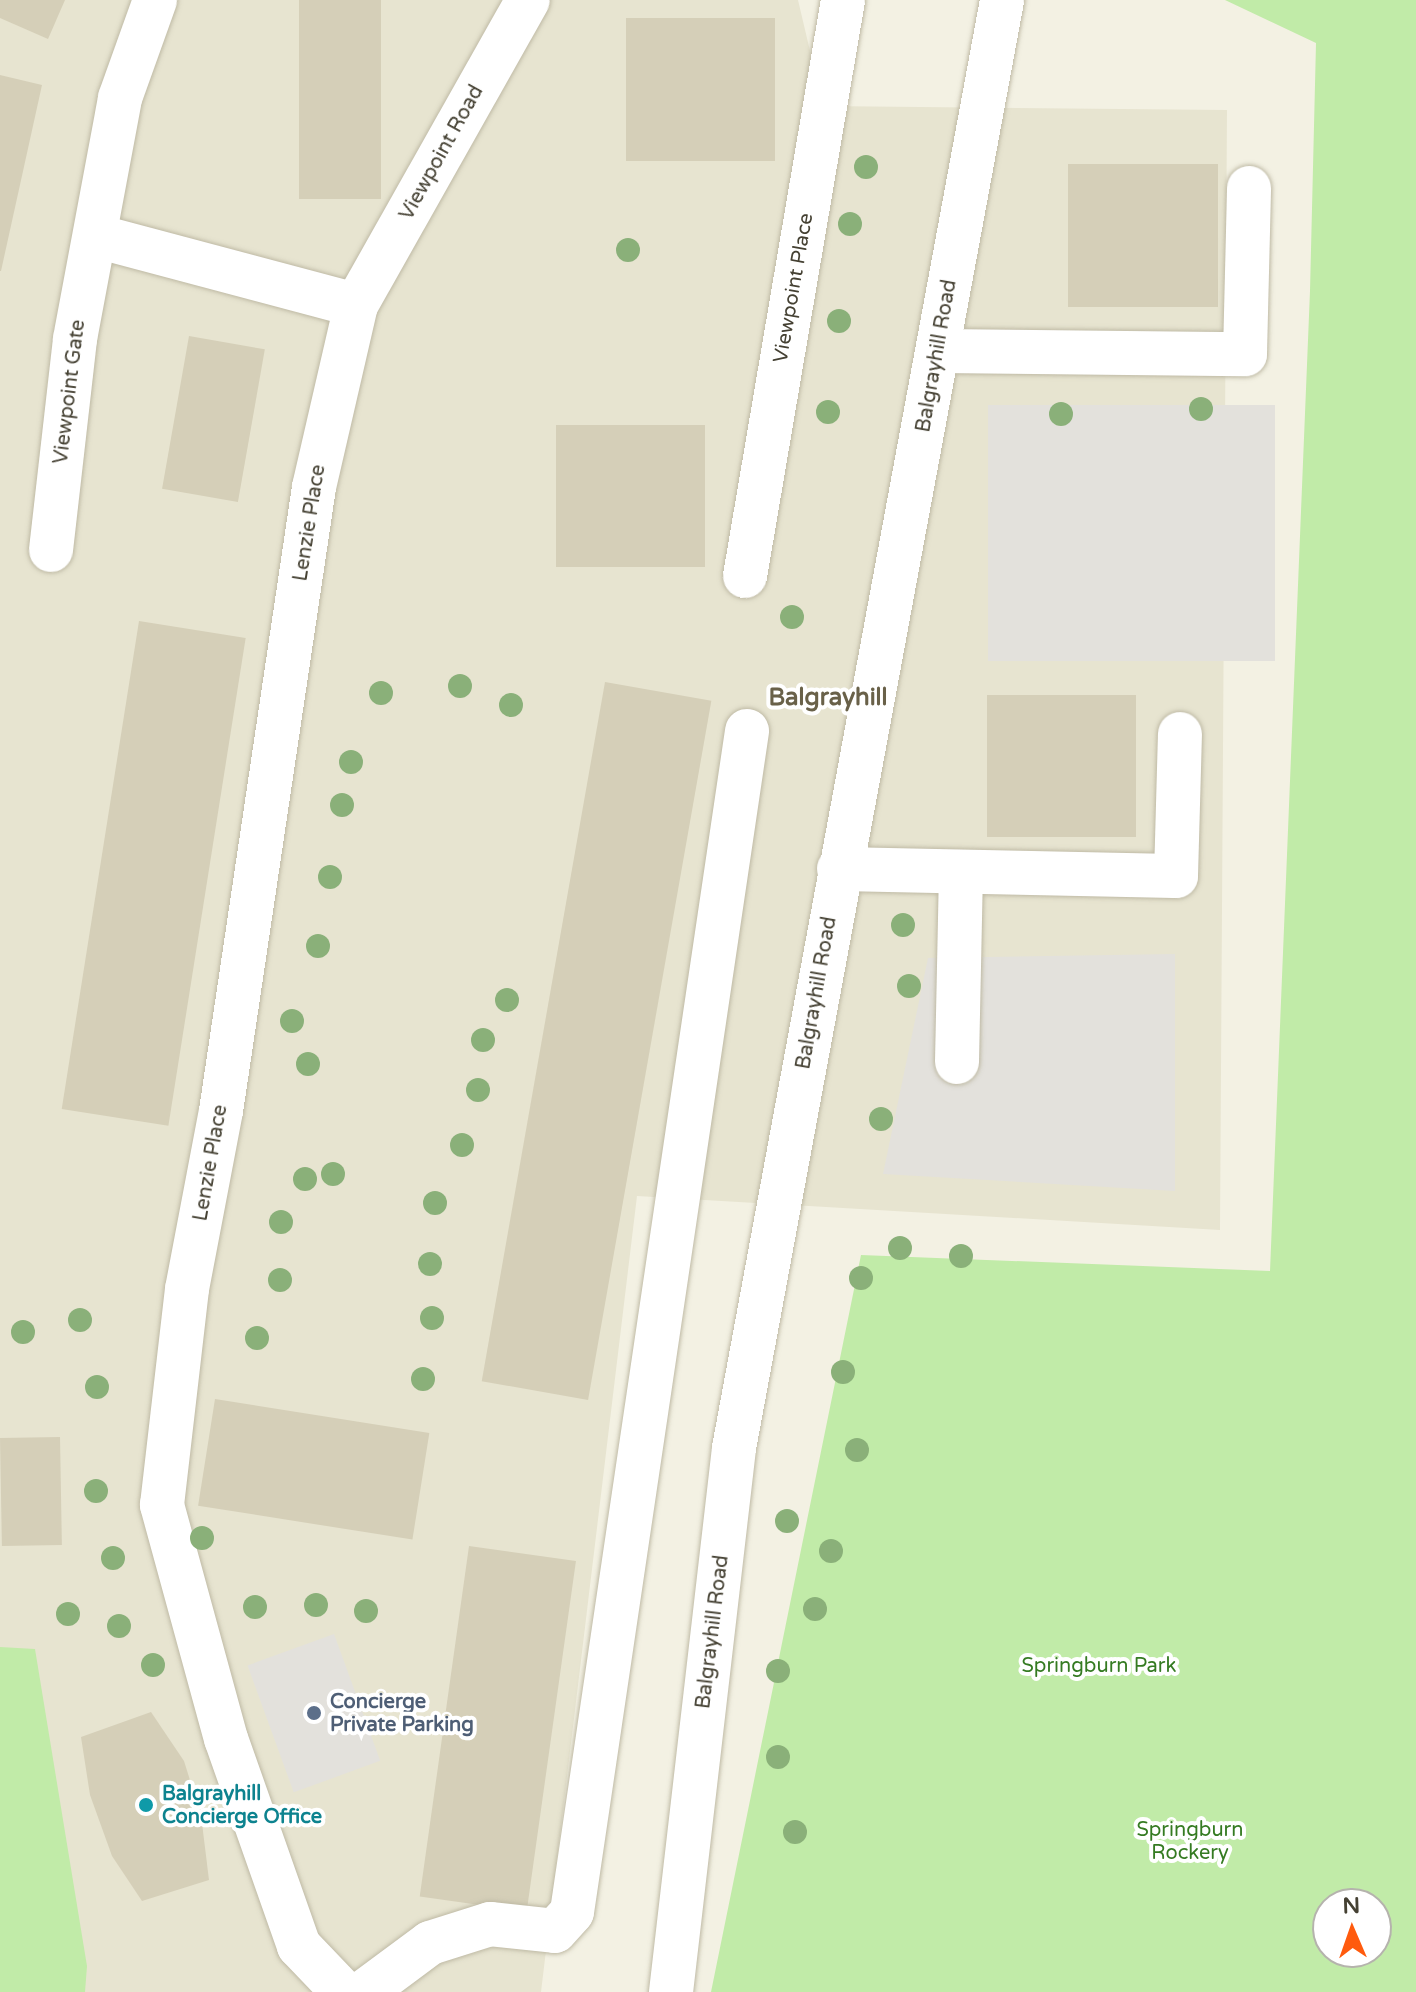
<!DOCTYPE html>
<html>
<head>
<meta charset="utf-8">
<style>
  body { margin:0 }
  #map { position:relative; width:1416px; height:1992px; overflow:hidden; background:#f3f1e3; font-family:"Varela Round",sans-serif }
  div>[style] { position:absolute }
  .residential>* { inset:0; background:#e7e4d0 }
  .green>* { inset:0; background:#c1eba8 }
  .parking>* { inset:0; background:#e3e1dc; transform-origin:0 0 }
  .building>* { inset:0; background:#d5cfb8; transform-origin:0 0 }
  .roads { filter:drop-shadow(0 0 2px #bfbaa5) drop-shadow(0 0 2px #bfbaa5) }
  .minor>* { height:44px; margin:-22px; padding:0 22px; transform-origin:22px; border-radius:22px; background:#fff }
  .trees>* { width:24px; height:24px; margin:-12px; border-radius:50%; background:#8ab079 }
  .dots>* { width:22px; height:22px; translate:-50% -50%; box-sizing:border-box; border:4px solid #fff; border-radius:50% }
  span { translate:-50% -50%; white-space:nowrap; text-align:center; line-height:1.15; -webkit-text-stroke:8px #fff; paint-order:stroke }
  .street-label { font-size:20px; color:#454133 }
  .park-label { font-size:20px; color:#357b22 }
  .service-label { font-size:20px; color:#4e5e75; font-weight:700 }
  .left { translate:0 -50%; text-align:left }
  .culture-label { font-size:20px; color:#0d838f; font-weight:700 }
  .quarter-label { font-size:24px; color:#696149; font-weight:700 }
  .north { position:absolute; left:1312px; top:1888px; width:80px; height:80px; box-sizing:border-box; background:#fff; border:2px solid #b5b3ad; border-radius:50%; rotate:358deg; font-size:22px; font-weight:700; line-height:32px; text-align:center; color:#454133 }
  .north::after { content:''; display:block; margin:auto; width:28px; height:36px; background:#ff5b0e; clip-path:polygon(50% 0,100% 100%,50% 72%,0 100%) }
</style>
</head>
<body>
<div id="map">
  <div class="residential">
    <div style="clip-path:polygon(0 0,798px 0,823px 106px,1227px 110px,1220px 1230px,637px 1196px,541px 1992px,0 1992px)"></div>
  </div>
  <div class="green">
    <div style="clip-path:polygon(evenodd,1225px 0,1416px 0,1416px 1992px,711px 1992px,861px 1255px,1270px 1271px,1310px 291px,1316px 43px,1225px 0,1328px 1904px,1376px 1904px,1376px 1952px,1328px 1952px,1328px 1904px)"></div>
    <div style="clip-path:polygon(0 1647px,35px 1649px,87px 1966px,85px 1992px,0 1992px)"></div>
  </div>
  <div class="parking">
    <div style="left:1275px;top:405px;width:256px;height:287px;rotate:90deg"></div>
    <div style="clip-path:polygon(1175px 954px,1175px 1191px,883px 1174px,928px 958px)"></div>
    <div style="left:334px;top:1634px;width:135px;height:92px;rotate:70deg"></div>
  </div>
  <div class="building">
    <div style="clip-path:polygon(0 0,65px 0,48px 39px,0 18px)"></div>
    <div style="left:299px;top:0;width:82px;height:199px"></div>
    <div style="left:626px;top:18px;width:149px;height:143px"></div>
    <div style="clip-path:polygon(0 75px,42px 85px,1px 271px,0 271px)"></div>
    <div style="left:1068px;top:164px;width:150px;height:143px"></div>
    <div style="left:189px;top:336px;width:77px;height:155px;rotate:10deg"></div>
    <div style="left:556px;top:425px;width:149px;height:142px"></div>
    <div style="left:139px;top:621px;width:108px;height:494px;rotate:9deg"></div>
    <div style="left:605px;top:682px;width:108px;height:710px;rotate:10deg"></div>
    <div style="left:987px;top:695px;width:149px;height:142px"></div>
    <div style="left:215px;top:1399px;width:217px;height:108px;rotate:9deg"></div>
    <div style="left:60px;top:1437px;width:108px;height:60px;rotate:89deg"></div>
    <div style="left:469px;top:1546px;width:108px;height:354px;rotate:8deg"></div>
    <div style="clip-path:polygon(151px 1712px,184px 1761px,201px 1815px,209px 1880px,142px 1901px,112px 1856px,90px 1795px,81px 1737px)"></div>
  </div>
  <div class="roads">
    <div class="minor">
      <div style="left:96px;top:236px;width:269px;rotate:14.9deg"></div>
      <div style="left:939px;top:351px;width:306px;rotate:0.6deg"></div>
      <div style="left:1245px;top:354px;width:166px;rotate:-88.6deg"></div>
      <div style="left:51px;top:550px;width:212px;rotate:-83.5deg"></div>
      <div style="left:75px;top:339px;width:245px;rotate:-79.4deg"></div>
      <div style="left:120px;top:98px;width:104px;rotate:-70.3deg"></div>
      <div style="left:745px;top:576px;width:584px;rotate:-80.34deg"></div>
      <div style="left:839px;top:869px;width:337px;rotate:1.2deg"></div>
      <div style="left:1176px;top:876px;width:142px;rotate:-88.4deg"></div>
      <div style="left:957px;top:1062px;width:190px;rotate:-88.8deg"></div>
      <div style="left:343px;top:1992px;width:64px;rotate:-133.7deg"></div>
      <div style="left:299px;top:1946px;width:219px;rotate:-109.4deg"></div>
      <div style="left:226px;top:1739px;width:243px;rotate:-105.3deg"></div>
      <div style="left:162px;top:1505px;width:217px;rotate:-83.4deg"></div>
      <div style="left:187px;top:1289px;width:181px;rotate:-79.2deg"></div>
      <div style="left:221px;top:1111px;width:631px;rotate:-81.52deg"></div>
      <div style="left:314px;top:487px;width:187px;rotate:-77deg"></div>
      <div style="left:356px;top:305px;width:350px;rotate:-60.6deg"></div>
      <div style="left:364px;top:1992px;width:82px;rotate:-36.6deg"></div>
      <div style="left:430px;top:1943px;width:63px;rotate:-17.6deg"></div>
      <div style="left:490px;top:1924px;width:65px;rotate:6.1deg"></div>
      <div style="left:555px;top:1931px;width:25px;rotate:-48deg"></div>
      <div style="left:572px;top:1912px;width:1194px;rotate:-81.57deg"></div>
      <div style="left:671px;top:1992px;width:548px;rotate:-83.39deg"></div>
      <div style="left:734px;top:1448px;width:1473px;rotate:-79.51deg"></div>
    </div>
  </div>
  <div class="trees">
    <div style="left:866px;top:167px"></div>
    <div style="left:850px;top:224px"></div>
    <div style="left:628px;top:250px"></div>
    <div style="left:839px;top:321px"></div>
    <div style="left:1201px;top:409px"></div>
    <div style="left:828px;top:412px"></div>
    <div style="left:1061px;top:414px"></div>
    <div style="left:792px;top:617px"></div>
    <div style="left:460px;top:686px"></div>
    <div style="left:381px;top:693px"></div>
    <div style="left:511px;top:705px"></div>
    <div style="left:351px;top:762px"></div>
    <div style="left:342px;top:805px"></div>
    <div style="left:330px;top:877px"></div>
    <div style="left:903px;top:925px"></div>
    <div style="left:318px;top:946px"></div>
    <div style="left:909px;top:986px"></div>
    <div style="left:507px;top:1000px"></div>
    <div style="left:292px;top:1021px"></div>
    <div style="left:483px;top:1040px"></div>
    <div style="left:308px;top:1064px"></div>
    <div style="left:478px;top:1090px"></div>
    <div style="left:881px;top:1119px"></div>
    <div style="left:462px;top:1145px"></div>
    <div style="left:333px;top:1174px"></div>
    <div style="left:305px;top:1179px"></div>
    <div style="left:435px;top:1203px"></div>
    <div style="left:281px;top:1222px"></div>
    <div style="left:900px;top:1248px"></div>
    <div style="left:961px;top:1256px"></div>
    <div style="left:430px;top:1264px"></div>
    <div style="left:861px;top:1278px"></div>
    <div style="left:280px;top:1280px"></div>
    <div style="left:432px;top:1318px"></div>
    <div style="left:80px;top:1320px"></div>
    <div style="left:23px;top:1332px"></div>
    <div style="left:257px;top:1338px"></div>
    <div style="left:843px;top:1372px"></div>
    <div style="left:423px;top:1379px"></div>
    <div style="left:97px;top:1387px"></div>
    <div style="left:857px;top:1450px"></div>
    <div style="left:96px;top:1491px"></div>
    <div style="left:787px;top:1521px"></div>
    <div style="left:202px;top:1538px"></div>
    <div style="left:831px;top:1551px"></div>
    <div style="left:113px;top:1558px"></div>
    <div style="left:316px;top:1605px"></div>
    <div style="left:255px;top:1607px"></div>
    <div style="left:815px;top:1609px"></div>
    <div style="left:366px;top:1611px"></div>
    <div style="left:68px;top:1614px"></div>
    <div style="left:119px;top:1626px"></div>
    <div style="left:153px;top:1665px"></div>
    <div style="left:778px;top:1671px"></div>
    <div style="left:778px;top:1757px"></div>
    <div style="left:795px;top:1832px"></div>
  </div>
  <div class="dots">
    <div style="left:314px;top:1713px;background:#5c6f8a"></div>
    <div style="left:146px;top:1805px;background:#0f9aa8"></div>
  </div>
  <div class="street-label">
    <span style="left:442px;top:153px;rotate:-61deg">Viewpoint Road</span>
    <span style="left:794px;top:288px;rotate:-80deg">Viewpoint Place</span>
    <span style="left:937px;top:356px;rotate:-80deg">Balgrayhill Road</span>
    <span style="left:70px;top:392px;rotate:-83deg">Viewpoint Gate</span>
    <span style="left:310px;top:523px;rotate:-81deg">Lenzie Place</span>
    <span style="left:817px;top:993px;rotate:-80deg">Balgrayhill Road</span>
    <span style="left:211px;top:1163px;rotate:-80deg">Lenzie Place</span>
    <span style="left:713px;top:1632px;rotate:-83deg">Balgrayhill Road</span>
  </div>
  <div class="park-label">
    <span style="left:1099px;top:1666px">Springburn Park</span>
    <span style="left:1190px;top:1842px">Springburn<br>Rockery</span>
  </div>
  <div class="service-label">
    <span class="left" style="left:330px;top:1714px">Concierge<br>Private Parking</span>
  </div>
  <div class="culture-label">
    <span class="left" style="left:162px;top:1806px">Balgrayhill<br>Concierge Office</span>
  </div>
  <div class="quarter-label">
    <span style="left:828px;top:698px">Balgrayhill</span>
  </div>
  <div class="north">N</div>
</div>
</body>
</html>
